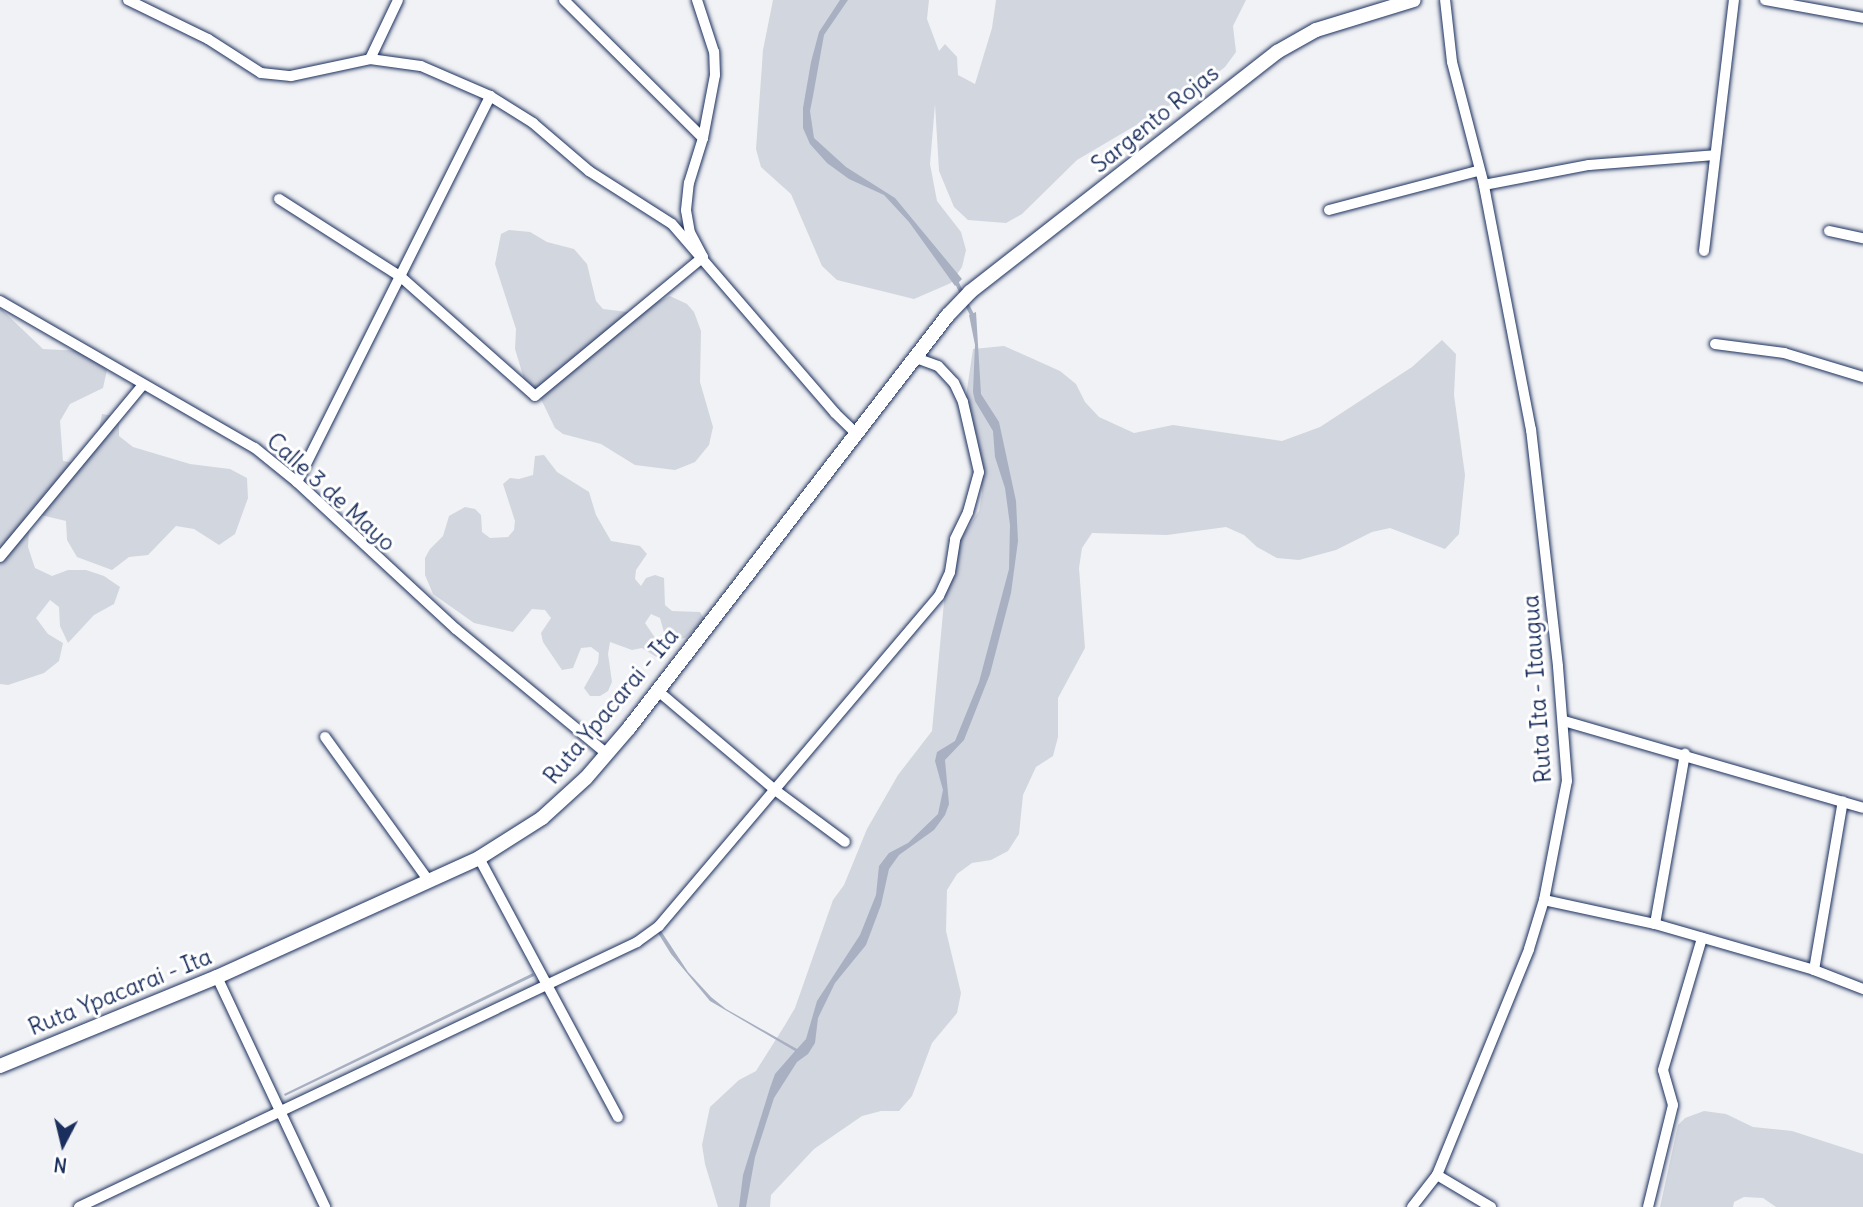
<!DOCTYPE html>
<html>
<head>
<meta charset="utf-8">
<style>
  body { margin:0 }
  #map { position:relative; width:1863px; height:1207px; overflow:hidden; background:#f1f2f5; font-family:Delius,sans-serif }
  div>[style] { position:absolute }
  .green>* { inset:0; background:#d2d6df }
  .water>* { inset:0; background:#a8b0c2 }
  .stream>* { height:3.5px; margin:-1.75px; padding:0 1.75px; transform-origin:1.75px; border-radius:1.75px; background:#a8b0c2 }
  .roads { filter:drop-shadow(0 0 2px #1b2f5e) drop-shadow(0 0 2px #1b2f5e) }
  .street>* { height:10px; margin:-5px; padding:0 5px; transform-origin:5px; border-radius:5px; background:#fff }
  .secondary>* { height:14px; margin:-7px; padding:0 7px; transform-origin:7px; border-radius:7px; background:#fff }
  span { translate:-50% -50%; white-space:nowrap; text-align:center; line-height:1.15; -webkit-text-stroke:6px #fff; paint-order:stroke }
  .street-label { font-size:23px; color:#1b2f5e }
  .north { position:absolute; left:28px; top:1109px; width:70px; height:70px; -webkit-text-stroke:5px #fff; paint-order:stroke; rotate:187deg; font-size:19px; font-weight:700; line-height:28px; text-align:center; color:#1b2f5e }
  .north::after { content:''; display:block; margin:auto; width:24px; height:32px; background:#1b2f5e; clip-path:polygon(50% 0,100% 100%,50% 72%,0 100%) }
</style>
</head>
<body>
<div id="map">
  <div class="green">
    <div style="clip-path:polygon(773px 0,929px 0,927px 19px,939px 51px,945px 44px,957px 57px,958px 75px,975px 84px,992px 28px,996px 0,1246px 0,1233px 26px,1236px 52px,1225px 67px,1194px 91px,1077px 160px,1022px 214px,1006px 223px,968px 220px,954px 207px,939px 171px,935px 104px,930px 164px,937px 201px,961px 232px,966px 250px,962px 267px,951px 283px,914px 299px,837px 280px,822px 266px,791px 194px,761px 167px,756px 149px,763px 50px)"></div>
    <div style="clip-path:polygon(509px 230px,530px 232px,547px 242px,574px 249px,587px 264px,596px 301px,603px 309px,635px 313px,670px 296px,687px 304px,694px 312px,701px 331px,700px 382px,713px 427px,709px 445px,695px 462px,675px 470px,635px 465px,601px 444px,563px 434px,555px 428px,538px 393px,524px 379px,515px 349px,516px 329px,495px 264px,501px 234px)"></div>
    <div style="clip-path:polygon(0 308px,43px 349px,82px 351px,94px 356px,107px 370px,103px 388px,70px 404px,60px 421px,63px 461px,81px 464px,95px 451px,102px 414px,119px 417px,119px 436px,133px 447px,190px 464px,230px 469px,247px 478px,248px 498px,235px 534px,219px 545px,194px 529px,176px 526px,148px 555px,129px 557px,112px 570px,77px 557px,67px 540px,66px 521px,41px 515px,29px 529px,28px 547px,35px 568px,52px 576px,68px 570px,86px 570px,104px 576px,120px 587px,114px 604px,94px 615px,68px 643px,60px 626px,59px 607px,50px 600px,36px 618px,48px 634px,63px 643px,59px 661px,44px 673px,8px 685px,0 684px)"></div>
    <div style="clip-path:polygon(1442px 340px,1456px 354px,1454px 395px,1465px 475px,1459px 534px,1445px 549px,1390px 528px,1372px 532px,1336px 550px,1299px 560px,1277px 558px,1257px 547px,1244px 535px,1226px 527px,1167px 535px,1092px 533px,1082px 548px,1079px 568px,1085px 648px,1058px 698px,1058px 737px,1053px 756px,1036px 767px,1023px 795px,1019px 834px,1008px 851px,991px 860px,972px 863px,957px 874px,947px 890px,946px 931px,961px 993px,957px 1013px,932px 1043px,912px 1096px,899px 1111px,881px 1111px,862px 1116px,814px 1149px,771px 1195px,770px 1207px,718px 1207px,705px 1164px,702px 1145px,710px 1107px,739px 1080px,756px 1071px,785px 1025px,795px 1008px,833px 900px,844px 885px,867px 829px,898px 775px,932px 731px,948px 559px,979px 511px,982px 493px,977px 436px,966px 422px,965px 403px,973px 349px,1004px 346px,1060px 371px,1076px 384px,1085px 402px,1099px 417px,1134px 433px,1173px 425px,1282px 441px,1320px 427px,1412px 367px)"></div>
    <div style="clip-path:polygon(544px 455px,557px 472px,589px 492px,596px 515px,611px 541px,640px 546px,647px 554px,636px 570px,635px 579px,641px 586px,646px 578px,655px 575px,664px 578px,665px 605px,672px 611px,700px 612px,705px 620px,685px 638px,674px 640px,665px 636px,660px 618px,651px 614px,645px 623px,664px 651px,658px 658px,642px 648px,632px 650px,610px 642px,608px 654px,612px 682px,608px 691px,600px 696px,590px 696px,584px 688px,598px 663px,599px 653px,591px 647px,581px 648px,573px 668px,562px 670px,543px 642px,541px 633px,551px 618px,545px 610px,532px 609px,513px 632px,474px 623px,433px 594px,425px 575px,425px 558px,430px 549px,443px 536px,449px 516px,465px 507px,475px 509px,481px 515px,482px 532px,490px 538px,508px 537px,514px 530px,515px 521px,503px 484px,510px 478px,519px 479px,533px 475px,535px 456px)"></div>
    <div style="clip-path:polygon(1704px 1111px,1726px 1114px,1753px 1127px,1792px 1131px,1863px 1154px,1863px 1207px,1776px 1207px,1763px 1198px,1744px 1197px,1734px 1202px,1733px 1207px,1660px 1207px,1678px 1125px,1685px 1118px)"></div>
  </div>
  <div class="water">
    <div style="clip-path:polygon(840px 0,848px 0,824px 35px,813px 96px,810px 111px,814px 138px,846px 167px,895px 198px,962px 279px,955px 286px,909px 222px,884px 195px,849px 179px,827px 163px,810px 144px,803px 128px,803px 108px,811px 62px,819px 32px)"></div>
    <div style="clip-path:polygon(976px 312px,981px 394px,999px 422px,1016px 501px,1018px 541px,1011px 593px,990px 674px,964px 740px,945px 760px,949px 804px,945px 815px,934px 830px,899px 855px,889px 869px,881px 905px,866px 945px,835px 983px,818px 1018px,815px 1043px,808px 1054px,797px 1062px,774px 1098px,755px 1157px,746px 1207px,739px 1207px,743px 1175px,770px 1088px,775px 1074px,795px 1051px,710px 1001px,671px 954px,658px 933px,661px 931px,688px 972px,711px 997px,726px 1009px,797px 1049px,806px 1039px,817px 1001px,860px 935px,876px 895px,879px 866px,889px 853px,908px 843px,938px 814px,943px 790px,935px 761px,937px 752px,955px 741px,979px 682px,1009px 569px,1010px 525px,1005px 488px,995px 457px,993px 431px,975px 401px,973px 392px,975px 345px,969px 315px)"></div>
    <div style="clip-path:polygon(533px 973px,534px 976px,285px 1096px,284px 1094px)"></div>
  </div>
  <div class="stream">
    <div style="left:956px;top:280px;width:17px;rotate:65deg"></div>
    <div style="left:966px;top:302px;width:18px;rotate:63deg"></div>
  </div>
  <div class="roads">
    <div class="street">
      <div style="left:128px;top:0;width:89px;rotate:26deg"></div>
      <div style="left:208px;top:39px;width:63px;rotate:32.7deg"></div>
      <div style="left:261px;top:73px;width:30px;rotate:6deg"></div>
      <div style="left:291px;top:76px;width:81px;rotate:-12.1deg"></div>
      <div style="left:370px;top:59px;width:51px;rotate:7.8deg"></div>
      <div style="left:421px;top:66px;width:75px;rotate:23.5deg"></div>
      <div style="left:490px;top:96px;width:51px;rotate:32.1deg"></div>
      <div style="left:533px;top:123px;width:74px;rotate:40.6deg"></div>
      <div style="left:589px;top:171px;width:98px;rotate:32.6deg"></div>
      <div style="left:672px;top:224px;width:250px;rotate:49.2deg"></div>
      <div style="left:835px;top:413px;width:30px;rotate:44deg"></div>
      <div style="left:564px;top:0;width:196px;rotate:44.8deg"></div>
      <div style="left:1765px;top:0;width:100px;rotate:10.4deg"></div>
      <div style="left:370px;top:59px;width:65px;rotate:-64.6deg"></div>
      <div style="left:1484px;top:185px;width:107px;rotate:-10.8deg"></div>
      <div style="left:1589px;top:165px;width:126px;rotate:-4.5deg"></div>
      <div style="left:279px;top:199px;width:145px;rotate:32.6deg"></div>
      <div style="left:401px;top:277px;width:179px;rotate:41.6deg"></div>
      <div style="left:535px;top:396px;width:218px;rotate:-39.6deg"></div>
      <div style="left:703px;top:257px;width:27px;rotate:-118deg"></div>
      <div style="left:690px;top:233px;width:23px;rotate:-100deg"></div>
      <div style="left:686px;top:210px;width:27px;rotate:-84deg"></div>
      <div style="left:689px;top:183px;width:47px;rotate:-72.7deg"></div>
      <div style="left:703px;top:138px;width:64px;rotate:-79.2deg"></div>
      <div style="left:715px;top:75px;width:23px;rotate:-92deg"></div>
      <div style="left:714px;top:52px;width:55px;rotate:-108.1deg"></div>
      <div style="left:1329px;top:210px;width:154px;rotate:-14.7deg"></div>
      <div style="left:1829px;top:231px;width:35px;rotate:12deg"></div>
      <div style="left:1704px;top:251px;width:253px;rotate:-83.2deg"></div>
      <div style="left:0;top:301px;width:294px;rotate:30deg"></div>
      <div style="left:255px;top:448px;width:54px;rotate:39deg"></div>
      <div style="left:297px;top:482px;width:217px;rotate:42.8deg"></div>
      <div style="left:456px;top:629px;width:196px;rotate:39.6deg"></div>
      <div style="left:1715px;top:344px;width:70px;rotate:7.4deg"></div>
      <div style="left:1784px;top:353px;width:83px;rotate:16.9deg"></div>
      <div style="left:297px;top:482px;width:432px;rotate:-63.4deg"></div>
      <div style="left:0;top:557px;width:224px;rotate:-50.3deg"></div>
      <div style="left:658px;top:691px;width:153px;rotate:40.2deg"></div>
      <div style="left:775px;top:790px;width:87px;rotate:36.6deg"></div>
      <div style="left:1564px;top:721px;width:311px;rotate:16.2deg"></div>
      <div style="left:325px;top:737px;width:178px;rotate:54.2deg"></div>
      <div style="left:479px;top:858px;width:294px;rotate:61.8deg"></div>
      <div style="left:1544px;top:900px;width:114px;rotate:12.2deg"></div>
      <div style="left:1655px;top:924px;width:166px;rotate:16.1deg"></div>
      <div style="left:1814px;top:970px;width:53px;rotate:21.2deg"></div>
      <div style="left:1655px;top:924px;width:173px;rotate:-80deg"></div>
      <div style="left:1814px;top:970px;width:171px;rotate:-80.3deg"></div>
      <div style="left:217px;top:977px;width:254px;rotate:64.8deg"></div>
      <div style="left:1437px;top:1175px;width:63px;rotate:30.7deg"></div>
      <div style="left:79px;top:1207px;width:618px;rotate:-25.4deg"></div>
      <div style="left:637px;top:942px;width:27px;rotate:-36deg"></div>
      <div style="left:659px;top:926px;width:433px;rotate:-49.7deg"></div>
      <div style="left:939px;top:596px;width:26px;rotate:-65deg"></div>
      <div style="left:950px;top:572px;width:33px;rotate:-81deg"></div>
      <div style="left:955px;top:539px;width:30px;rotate:-64deg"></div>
      <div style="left:968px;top:512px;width:41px;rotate:-74.6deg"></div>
      <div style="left:979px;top:472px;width:72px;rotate:-102.9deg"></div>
      <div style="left:963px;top:402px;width:21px;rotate:-115deg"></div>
      <div style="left:954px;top:383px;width:23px;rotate:-133deg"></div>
      <div style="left:938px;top:366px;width:23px;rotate:-160deg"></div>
      <div style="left:1412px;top:1207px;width:41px;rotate:-52deg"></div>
      <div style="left:1437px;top:1175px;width:244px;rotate:-67.8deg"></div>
      <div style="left:1529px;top:949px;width:51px;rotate:-73deg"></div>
      <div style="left:1544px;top:900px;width:121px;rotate:-79.1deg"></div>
      <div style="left:1567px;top:781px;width:115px;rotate:-94.5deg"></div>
      <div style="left:1558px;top:666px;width:238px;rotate:-96.5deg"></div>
      <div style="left:1531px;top:430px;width:249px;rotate:-100.9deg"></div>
      <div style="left:1484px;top:185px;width:127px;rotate:-104.6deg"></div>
      <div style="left:1452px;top:62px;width:62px;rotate:-96.4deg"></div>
      <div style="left:1648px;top:1207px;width:105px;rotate:-76.2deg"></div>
      <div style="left:1673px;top:1105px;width:36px;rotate:-106deg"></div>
      <div style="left:1663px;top:1070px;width:138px;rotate:-73.5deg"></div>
    </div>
    <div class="secondary">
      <div style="left:0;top:1066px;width:235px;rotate:-22.3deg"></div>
      <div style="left:217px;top:977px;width:288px;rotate:-24.4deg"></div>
      <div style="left:479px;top:858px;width:75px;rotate:-32.4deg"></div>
      <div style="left:542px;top:818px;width:59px;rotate:-42.3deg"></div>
      <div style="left:586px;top:778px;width:66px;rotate:-49.3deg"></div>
      <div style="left:629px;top:728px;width:522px;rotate:-52.32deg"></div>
      <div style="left:948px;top:315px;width:32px;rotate:-46deg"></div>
      <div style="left:970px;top:292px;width:390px;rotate:-38deg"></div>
      <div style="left:1277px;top:52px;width:45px;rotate:-29.4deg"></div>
      <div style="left:1316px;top:30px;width:102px;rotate:-17deg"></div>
    </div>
  </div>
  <div class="street-label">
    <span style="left:1155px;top:119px;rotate:-39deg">Sargento Rojas</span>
    <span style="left:331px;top:492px;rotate:42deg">Calle 3 de Mayo</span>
    <span style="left:1537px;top:689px;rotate:-94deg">Ruta Ita - Itaugua</span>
    <span style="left:611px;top:706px;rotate:-50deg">Ruta Ypacarai - Ita</span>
    <span style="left:120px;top:992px;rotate:-22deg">Ruta Ypacarai - Ita</span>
  </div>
  <div class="north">N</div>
</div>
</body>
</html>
